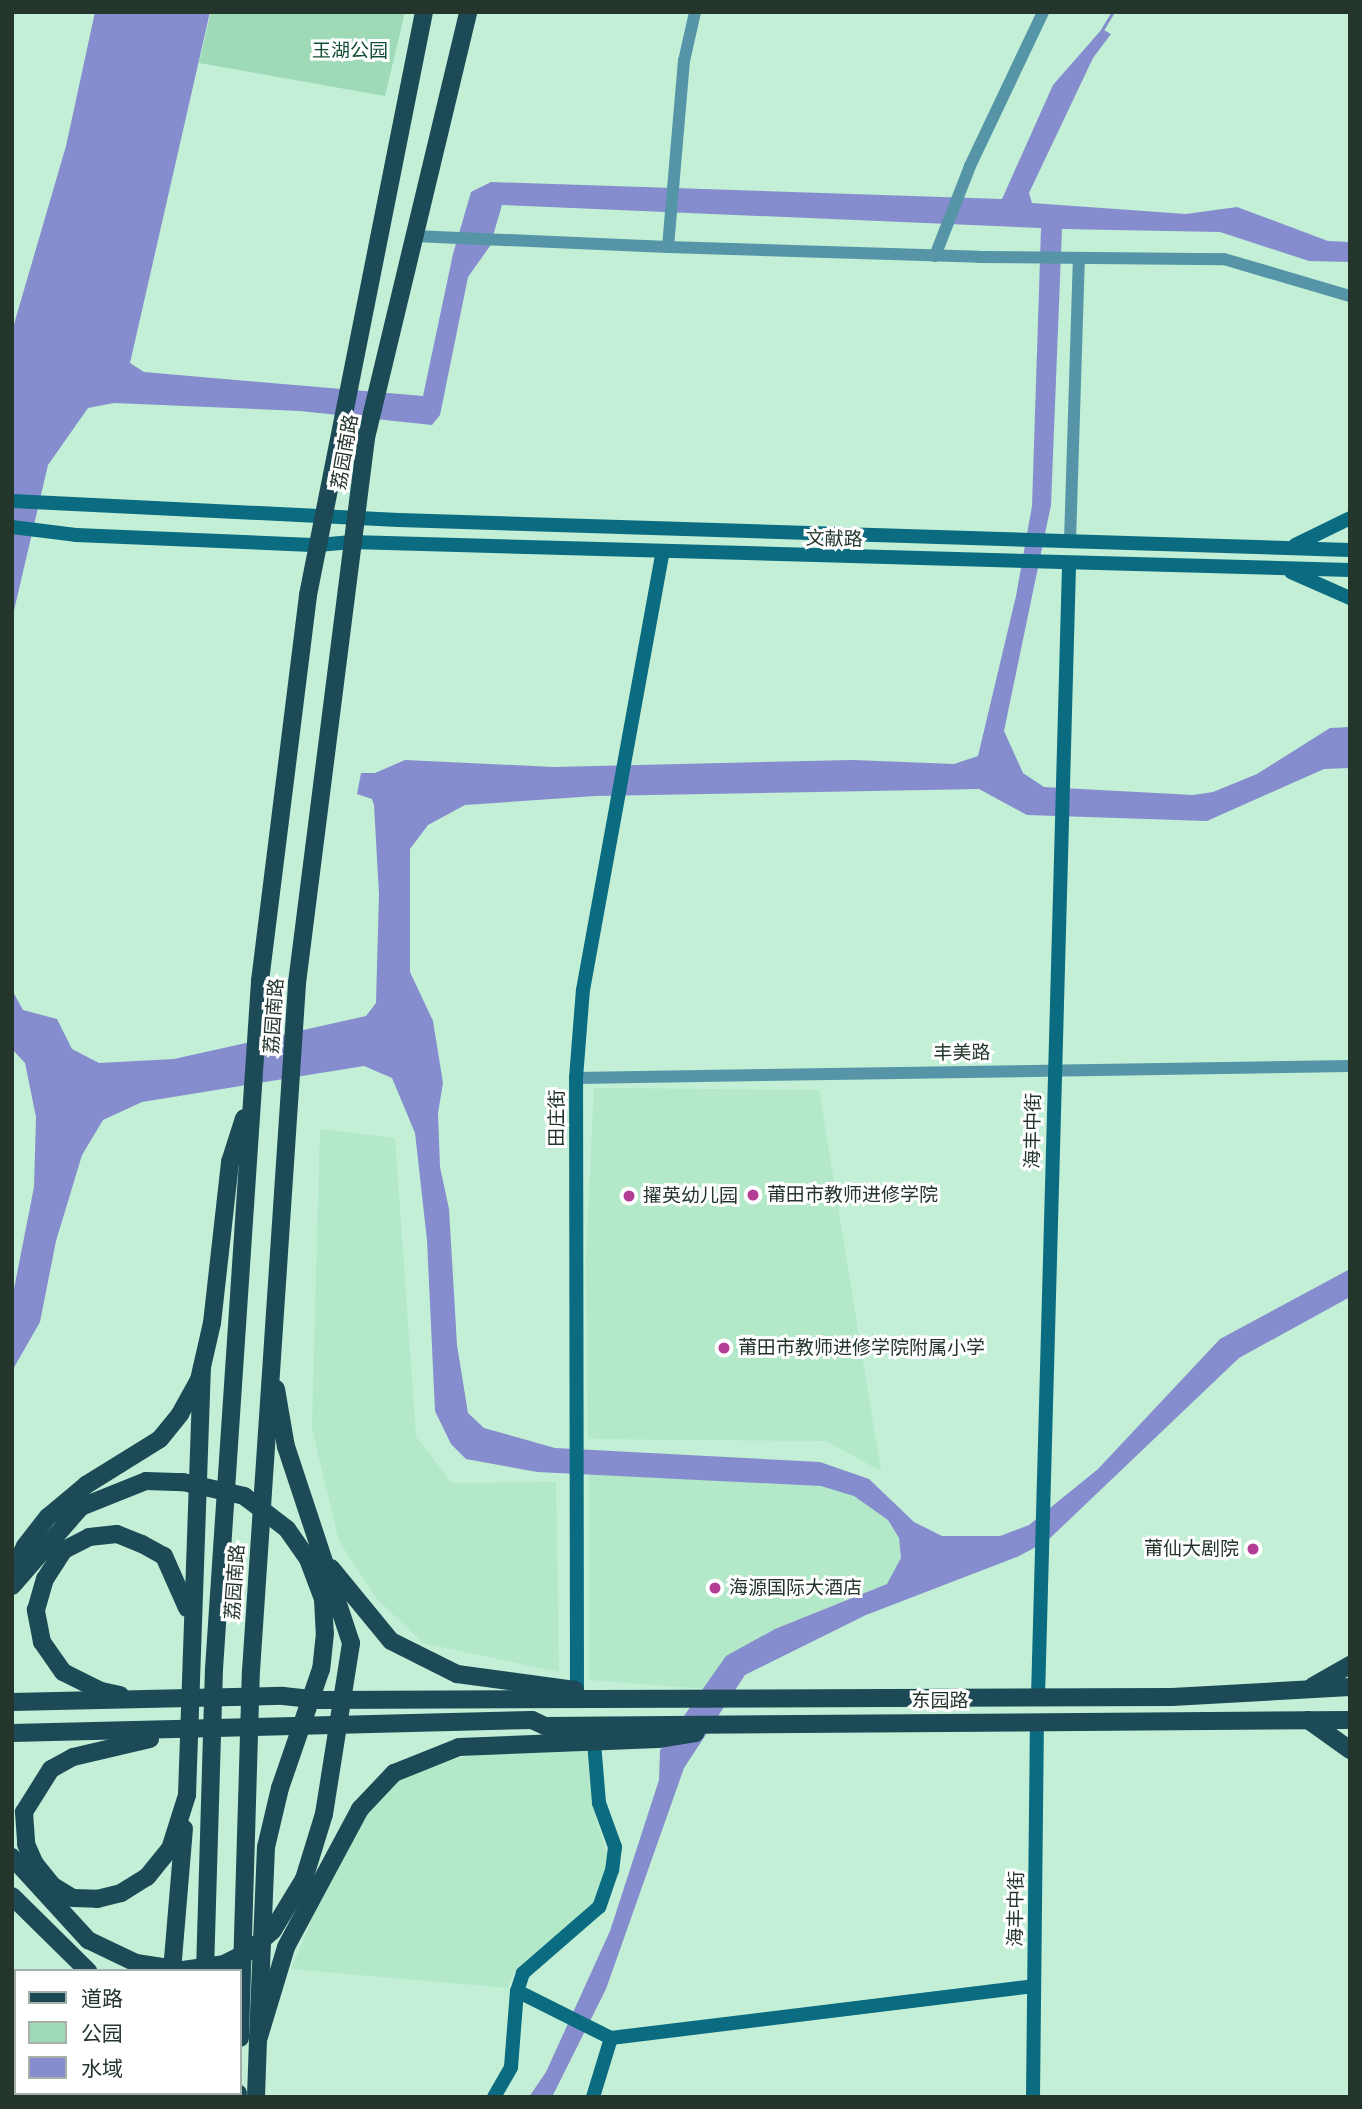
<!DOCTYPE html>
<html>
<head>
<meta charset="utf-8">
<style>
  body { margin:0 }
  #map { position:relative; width:1362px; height:2109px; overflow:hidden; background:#c2efd5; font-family:"DM Sans","Noto Sans SC",sans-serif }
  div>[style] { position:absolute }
  .built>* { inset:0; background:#b3e8c9 }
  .green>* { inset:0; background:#9ed9b8 }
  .water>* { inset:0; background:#868dce }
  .stream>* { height:2.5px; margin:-1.25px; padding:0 1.25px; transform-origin:1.25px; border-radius:1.25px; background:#868dce }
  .street>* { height:12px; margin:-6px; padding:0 6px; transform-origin:6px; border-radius:6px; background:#5595a7 }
  .secondary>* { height:14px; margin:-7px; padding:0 7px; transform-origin:7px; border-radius:7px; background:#0b6b81 }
  .primary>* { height:18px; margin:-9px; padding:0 9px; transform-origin:9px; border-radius:9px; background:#1c4a57 }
  .dots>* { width:19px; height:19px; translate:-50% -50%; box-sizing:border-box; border:4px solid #fff; border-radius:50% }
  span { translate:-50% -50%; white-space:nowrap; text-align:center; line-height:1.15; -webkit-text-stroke:6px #fff; paint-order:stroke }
  .park-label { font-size:19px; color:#134f34 }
  .street-label { font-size:19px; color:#24362c }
  .poi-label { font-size:19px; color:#24362c }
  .left { translate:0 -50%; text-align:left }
  .right { translate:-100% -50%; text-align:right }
  .frame { position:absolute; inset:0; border:14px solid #24362c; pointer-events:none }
  .legend { position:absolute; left:14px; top:1969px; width:228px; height:126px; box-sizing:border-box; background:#fff; border:2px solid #a7afab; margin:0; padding:9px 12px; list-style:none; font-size:21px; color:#24362c }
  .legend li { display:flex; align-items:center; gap:14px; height:35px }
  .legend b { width:35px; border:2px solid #a7afab }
</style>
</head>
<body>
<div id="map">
  <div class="built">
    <div style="clip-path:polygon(594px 1088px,819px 1090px,881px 1471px,826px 1441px,588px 1439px,586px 1258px)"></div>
    <div style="clip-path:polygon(320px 1129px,395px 1138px,416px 1437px,452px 1483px,556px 1482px,559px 1672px,423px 1643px,377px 1599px,339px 1541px,312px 1428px)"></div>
    <div style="clip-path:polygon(589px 1458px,866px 1486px,911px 1558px,901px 1583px,707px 1689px,589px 1680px)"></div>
    <div style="clip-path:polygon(586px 1751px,596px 1818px,608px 1857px,594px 1902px,514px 1973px,508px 1988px,291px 1969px,321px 1897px,362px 1816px,396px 1777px,466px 1756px)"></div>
  </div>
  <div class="green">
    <div style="clip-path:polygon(211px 12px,405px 12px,385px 96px,199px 63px)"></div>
  </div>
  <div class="water">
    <div style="clip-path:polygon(95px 12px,210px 12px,130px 363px,144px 372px,423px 396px,453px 254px,471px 192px,491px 182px,1002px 199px,1053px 85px,1102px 29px,1111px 34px,1093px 58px,1029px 193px,1032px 203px,1186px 214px,1237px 207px,1328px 241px,1350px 242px,1350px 262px,1309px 261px,1220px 232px,1062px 229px,1051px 505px,1004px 731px,1023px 773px,1044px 787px,1193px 795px,1213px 792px,1257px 774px,1330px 728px,1350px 727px,1350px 768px,1324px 769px,1207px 821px,1027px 815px,979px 789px,595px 796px,465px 805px,428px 825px,410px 849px,410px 972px,433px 1021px,443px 1083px,438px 1113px,440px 1167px,449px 1209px,457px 1345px,468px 1413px,484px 1428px,555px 1448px,820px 1462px,869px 1479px,914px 1522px,942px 1536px,1000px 1536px,1029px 1525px,1098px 1469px,1220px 1339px,1350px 1269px,1350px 1297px,1239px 1358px,1047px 1541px,1019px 1556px,866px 1615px,745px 1675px,684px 1768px,606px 1989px,552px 2097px,529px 2097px,546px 2072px,610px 1931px,659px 1780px,660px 1750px,726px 1656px,775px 1629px,887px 1584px,901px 1558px,899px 1538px,888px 1520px,854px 1496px,821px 1486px,537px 1472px,466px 1459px,451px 1444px,435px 1411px,427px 1240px,415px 1133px,392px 1078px,364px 1066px,142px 1102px,103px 1120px,82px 1155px,56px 1241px,40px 1322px,12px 1371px,12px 1299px,34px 1187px,36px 1117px,25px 1063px,12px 1049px,12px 990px,23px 1010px,57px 1019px,72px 1049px,99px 1063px,174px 1059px,366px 1016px,376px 1003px,379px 894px,374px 805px,372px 799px,357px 794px,361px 773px,375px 773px,405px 760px,553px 767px,853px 760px,954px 764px,978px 756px,1016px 596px,1032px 506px,1041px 228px,502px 205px,490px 246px,468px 277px,440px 415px,432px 425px,300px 411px,114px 403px,88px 408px,48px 465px,12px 619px,12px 331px,66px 146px)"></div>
  </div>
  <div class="stream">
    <div style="left:1102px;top:30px;width:21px;rotate:-59deg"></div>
  </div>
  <div class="street">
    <div style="left:414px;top:236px;width:254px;rotate:2.5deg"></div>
    <div style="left:668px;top:247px;width:187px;rotate:-85.1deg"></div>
    <div style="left:684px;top:61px;width:50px;rotate:-77.3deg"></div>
    <div style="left:668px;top:247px;width:311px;rotate:1.8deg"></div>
    <div style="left:979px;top:257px;width:245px;rotate:0.5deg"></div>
    <div style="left:1224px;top:259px;width:131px;rotate:16.4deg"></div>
    <div style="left:935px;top:256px;width:97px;rotate:-68.7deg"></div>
    <div style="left:970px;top:166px;width:170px;rotate:-64.6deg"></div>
    <div style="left:1070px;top:541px;width:283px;rotate:-88.2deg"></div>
    <div style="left:576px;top:1078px;width:774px;rotate:-0.89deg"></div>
  </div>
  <div class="secondary">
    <div style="left:12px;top:501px;width:387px;rotate:2.8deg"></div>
    <div style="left:399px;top:520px;width:951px;rotate:1.81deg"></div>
    <div style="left:12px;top:527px;width:64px;rotate:7.1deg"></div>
    <div style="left:76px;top:535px;width:242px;rotate:2.4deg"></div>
    <div style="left:318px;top:545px;width:34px;rotate:-5deg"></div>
    <div style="left:352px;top:542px;width:998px;rotate:1.61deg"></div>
    <div style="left:1295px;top:545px;width:61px;rotate:-26.1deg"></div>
    <div style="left:1291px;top:572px;width:64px;rotate:23.8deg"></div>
    <div style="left:577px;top:1690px;width:612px;rotate:-90.09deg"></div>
    <div style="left:576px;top:1078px;width:88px;rotate:-85.5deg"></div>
    <div style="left:583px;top:990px;width:443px;rotate:-79.7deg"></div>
    <div style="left:1038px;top:1697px;width:1132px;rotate:-88.43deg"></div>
    <div style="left:594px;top:1743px;width:60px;rotate:85.2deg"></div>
    <div style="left:599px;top:1803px;width:47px;rotate:70deg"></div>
    <div style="left:615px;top:1847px;width:23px;rotate:97deg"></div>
    <div style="left:612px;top:1870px;width:39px;rotate:109deg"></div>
    <div style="left:599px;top:1907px;width:101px;rotate:139deg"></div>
    <div style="left:523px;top:1973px;width:19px;rotate:108deg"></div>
    <div style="left:517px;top:1991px;width:105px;rotate:26.6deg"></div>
    <div style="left:494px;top:2097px;width:34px;rotate:-60deg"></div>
    <div style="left:511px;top:2067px;width:76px;rotate:-85.5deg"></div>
    <div style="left:593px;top:2097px;width:62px;rotate:-73deg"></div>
    <div style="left:611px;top:2038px;width:426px;rotate:-7deg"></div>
    <div style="left:1033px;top:2097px;width:375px;rotate:-89.4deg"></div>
  </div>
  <div class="primary">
    <div style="left:331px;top:1568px;width:94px;rotate:50.6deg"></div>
    <div style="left:391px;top:1641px;width:74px;rotate:26.6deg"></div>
    <div style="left:457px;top:1674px;width:119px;rotate:7.7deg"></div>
    <div style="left:12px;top:1572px;width:29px;rotate:-63deg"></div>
    <div style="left:25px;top:1546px;width:37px;rotate:-52deg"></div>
    <div style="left:48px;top:1517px;width:50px;rotate:-40.1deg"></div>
    <div style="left:86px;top:1485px;width:87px;rotate:-31.9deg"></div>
    <div style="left:160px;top:1439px;width:32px;rotate:-51deg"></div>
    <div style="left:180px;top:1414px;width:39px;rotate:-61deg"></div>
    <div style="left:199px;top:1380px;width:58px;rotate:-77.2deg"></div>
    <div style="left:212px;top:1323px;width:162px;rotate:-83.6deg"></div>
    <div style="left:230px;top:1162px;width:46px;rotate:-72.3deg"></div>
    <div style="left:12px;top:1586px;width:105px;rotate:-48.9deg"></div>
    <div style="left:81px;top:1507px;width:70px;rotate:-21.8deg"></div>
    <div style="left:146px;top:1481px;width:37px;rotate:2deg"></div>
    <div style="left:183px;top:1482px;width:63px;rotate:12.9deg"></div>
    <div style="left:244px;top:1496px;width:54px;rotate:37.5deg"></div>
    <div style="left:287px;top:1529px;width:37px;rotate:55deg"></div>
    <div style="left:308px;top:1559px;width:43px;rotate:69.4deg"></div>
    <div style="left:323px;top:1599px;width:34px;rotate:87deg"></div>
    <div style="left:325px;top:1633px;width:36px;rotate:96deg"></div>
    <div style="left:321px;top:1669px;width:126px;rotate:109deg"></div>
    <div style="left:280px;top:1788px;width:61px;rotate:103.3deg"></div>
    <div style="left:266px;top:1847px;width:193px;rotate:92.4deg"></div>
    <div style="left:1313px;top:1686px;width:43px;rotate:-29.6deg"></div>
    <div style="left:120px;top:1695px;width:19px;rotate:-168deg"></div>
    <div style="left:101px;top:1691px;width:42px;rotate:-153.4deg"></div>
    <div style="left:63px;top:1672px;width:37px;rotate:-125deg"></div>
    <div style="left:42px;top:1642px;width:33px;rotate:-101deg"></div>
    <div style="left:36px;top:1610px;width:32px;rotate:-74deg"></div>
    <div style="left:45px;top:1579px;width:35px;rotate:-57deg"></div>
    <div style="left:64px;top:1550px;width:28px;rotate:-27deg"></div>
    <div style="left:89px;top:1537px;width:28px;rotate:-6deg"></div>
    <div style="left:117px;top:1534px;width:27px;rotate:22deg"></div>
    <div style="left:142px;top:1544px;width:25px;rotate:29deg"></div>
    <div style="left:164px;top:1556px;width:57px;rotate:66.1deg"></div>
    <div style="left:12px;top:1702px;width:271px;rotate:-1.3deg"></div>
    <div style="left:283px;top:1696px;width:38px;rotate:6deg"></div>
    <div style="left:321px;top:1700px;width:851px;rotate:-0.2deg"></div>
    <div style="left:1172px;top:1697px;width:178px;rotate:-3.2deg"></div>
    <div style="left:1308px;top:1720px;width:52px;rotate:35.5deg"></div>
    <div style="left:12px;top:1733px;width:520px;rotate:-1.43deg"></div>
    <div style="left:532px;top:1720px;width:14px;rotate:25deg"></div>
    <div style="left:545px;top:1726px;width:805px;rotate:-0.43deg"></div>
    <div style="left:150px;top:1739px;width:79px;rotate:166.8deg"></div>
    <div style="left:73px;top:1757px;width:25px;rotate:151deg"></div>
    <div style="left:51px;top:1769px;width:51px;rotate:122.1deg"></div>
    <div style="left:24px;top:1812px;width:32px;rotate:86deg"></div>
    <div style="left:26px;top:1844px;width:22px;rotate:66deg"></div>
    <div style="left:35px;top:1864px;width:28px;rotate:51deg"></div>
    <div style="left:53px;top:1886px;width:23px;rotate:31deg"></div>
    <div style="left:73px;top:1898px;width:24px;rotate:2deg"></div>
    <div style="left:97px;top:1899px;width:25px;rotate:-14deg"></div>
    <div style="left:121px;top:1893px;width:31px;rotate:-32deg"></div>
    <div style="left:147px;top:1877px;width:36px;rotate:-51deg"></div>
    <div style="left:170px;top:1849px;width:57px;rotate:-72.5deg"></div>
    <div style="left:187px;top:1795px;width:428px;rotate:-88deg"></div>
    <div style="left:12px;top:1857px;width:113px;rotate:47.5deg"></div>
    <div style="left:88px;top:1940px;width:53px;rotate:25.6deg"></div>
    <div style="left:136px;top:1963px;width:48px;rotate:8.5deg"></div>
    <div style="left:183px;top:1970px;width:41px;rotate:-8.3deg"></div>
    <div style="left:224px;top:1964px;width:27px;rotate:-27deg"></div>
    <div style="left:248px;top:1952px;width:33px;rotate:-41deg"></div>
    <div style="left:273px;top:1930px;width:60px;rotate:-58.7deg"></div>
    <div style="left:304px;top:1879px;width:68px;rotate:-72.9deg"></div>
    <div style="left:324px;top:1814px;width:173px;rotate:-81deg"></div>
    <div style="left:351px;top:1643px;width:206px;rotate:-108.3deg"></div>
    <div style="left:286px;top:1447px;width:59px;rotate:-99.8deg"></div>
    <div style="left:12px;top:1896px;width:107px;rotate:44.6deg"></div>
    <div style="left:172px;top:1971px;width:143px;rotate:-85.2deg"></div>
    <div style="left:205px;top:1971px;width:302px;rotate:-88.3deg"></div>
    <div style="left:214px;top:1669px;width:690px;rotate:-86.17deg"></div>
    <div style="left:260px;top:981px;width:389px;rotate:-82.9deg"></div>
    <div style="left:308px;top:595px;width:594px;rotate:-78.75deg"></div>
    <div style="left:240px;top:2038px;width:367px;rotate:-88.3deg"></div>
    <div style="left:251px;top:1671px;width:690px;rotate:-86.17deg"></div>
    <div style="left:297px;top:983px;width:549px;rotate:-82.78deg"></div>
    <div style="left:366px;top:438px;width:438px;rotate:-76.5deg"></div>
    <div style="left:169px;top:2093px;width:4px;rotate:90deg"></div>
    <div style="left:200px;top:2097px;width:4px;rotate:-90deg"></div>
    <div style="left:237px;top:2097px;width:4px;rotate:-76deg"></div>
    <div style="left:256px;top:2097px;width:57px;rotate:-88deg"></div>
    <div style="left:258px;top:2040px;width:97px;rotate:-73.2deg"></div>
    <div style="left:286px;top:1947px;width:157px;rotate:-61.8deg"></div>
    <div style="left:360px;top:1809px;width:50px;rotate:-46.6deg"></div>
    <div style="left:394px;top:1773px;width:70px;rotate:-21.8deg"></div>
    <div style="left:459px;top:1747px;width:199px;rotate:-2.3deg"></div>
    <div style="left:658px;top:1739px;width:38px;rotate:-9deg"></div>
  </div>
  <div class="dots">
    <div style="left:753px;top:1195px;background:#b33d95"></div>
    <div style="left:629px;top:1196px;background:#b33d95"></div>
    <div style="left:724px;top:1348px;background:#b33d95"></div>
    <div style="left:1253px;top:1549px;background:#b33d95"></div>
    <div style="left:715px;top:1588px;background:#b33d95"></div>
  </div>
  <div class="park-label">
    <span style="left:350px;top:51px">玉湖公园</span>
  </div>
  <div class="street-label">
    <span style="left:345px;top:452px;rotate:-80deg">荔园南路</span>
    <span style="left:834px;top:539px;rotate:1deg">文献路</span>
    <span style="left:274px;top:1016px;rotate:-86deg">荔园南路</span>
    <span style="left:962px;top:1053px;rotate:-1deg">丰美路</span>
    <span style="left:557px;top:1118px;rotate:-90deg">田庄街</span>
    <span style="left:1033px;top:1131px;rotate:-89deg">海丰中街</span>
    <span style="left:235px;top:1582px;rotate:-86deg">荔园南路</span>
    <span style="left:940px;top:1701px">东园路</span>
    <span style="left:1016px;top:1909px;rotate:-89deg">海丰中街</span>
  </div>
  <div class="poi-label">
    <span class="left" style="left:767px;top:1195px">莆田市教师进修学院</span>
    <span class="left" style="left:643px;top:1196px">擢英幼儿园</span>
    <span class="left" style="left:738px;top:1348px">莆田市教师进修学院附属小学</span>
    <span class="right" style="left:1239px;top:1549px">莆仙大剧院</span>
    <span class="left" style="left:729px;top:1588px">海源国际大酒店</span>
  </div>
  <div class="frame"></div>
  <ul class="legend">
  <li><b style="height:9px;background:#1c4a57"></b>道路</li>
  <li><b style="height:19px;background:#9ed9b8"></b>公园</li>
  <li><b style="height:19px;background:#868dce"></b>水域</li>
  </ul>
</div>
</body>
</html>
